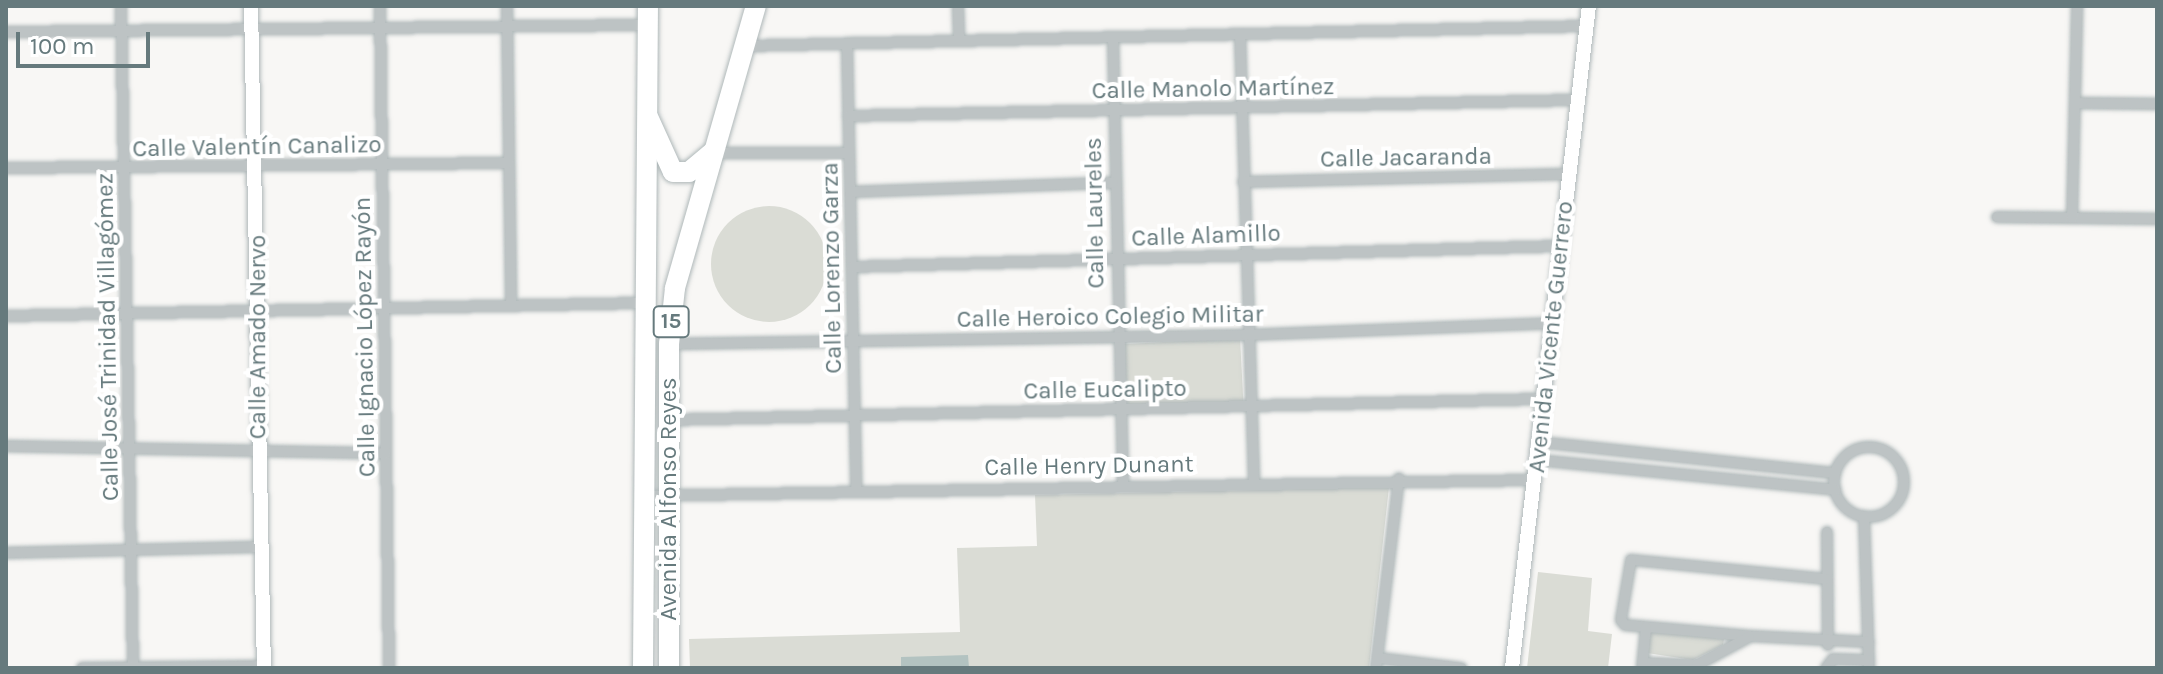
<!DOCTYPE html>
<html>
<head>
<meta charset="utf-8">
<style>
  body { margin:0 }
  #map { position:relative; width:2163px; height:674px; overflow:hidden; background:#f8f7f5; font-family:Karla,sans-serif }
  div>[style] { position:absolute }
  .green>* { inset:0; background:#dadcd5; transform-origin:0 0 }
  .round { border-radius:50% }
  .water>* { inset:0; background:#b3c3c1 }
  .roads { filter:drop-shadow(0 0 2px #afb8b9) drop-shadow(0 0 2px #afb8b9) }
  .street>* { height:10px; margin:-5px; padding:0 5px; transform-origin:5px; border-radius:5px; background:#bdc3c4 }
  .street>.ring { margin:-5px; padding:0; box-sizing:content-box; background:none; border:10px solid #bdc3c4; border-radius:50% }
  .secondary>* { height:14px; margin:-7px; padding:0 7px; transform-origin:7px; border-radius:7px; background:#fff }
  .highway>* { height:20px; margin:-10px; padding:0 10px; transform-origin:10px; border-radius:10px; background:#fff }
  span { translate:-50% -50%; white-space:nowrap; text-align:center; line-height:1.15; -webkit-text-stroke:8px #fff; paint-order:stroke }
  .shield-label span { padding:2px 6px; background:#fff; border:2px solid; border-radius:6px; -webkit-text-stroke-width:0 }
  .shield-label { font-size:22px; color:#667a7d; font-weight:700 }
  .street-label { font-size:24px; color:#667a7d }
  .frame { position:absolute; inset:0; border:8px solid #667a7d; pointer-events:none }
  .scale { position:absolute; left:16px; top:32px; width:134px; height:36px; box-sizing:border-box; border:4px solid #667a7d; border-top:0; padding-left:10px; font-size:24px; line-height:28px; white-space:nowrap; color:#667a7d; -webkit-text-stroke:6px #fff; paint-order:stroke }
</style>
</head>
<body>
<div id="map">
  <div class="green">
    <div class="round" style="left:711px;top:206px;width:116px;height:116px"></div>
    <div style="left:1240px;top:338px;width:66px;height:118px;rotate:87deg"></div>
    <div style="clip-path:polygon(1389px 487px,1369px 668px,690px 668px,689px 639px,960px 632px,957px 548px,1037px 546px,1035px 495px)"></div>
    <div style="clip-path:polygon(1538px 572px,1592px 578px,1588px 631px,1612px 634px,1608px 668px,1527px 668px)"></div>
    <div style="clip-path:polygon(1650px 631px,1724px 639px,1723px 645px,1693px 660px,1647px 653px)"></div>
  </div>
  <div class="water">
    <div style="clip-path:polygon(968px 655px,969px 668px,901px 668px,901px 657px)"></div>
  </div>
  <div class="roads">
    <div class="street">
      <div style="left:121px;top:6px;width:662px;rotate:88.96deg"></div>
      <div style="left:380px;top:6px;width:662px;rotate:89.22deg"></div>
      <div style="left:507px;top:6px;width:297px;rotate:89.2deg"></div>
      <div style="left:958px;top:6px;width:34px;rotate:88deg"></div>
      <div style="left:6px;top:32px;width:641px;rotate:-0.63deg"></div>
      <div style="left:1240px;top:34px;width:448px;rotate:88.2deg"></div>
      <div style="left:1113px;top:37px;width:448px;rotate:88.7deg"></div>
      <div style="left:847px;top:43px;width:448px;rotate:88.8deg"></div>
      <div style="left:745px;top:46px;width:842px;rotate:-1.36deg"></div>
      <div style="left:2075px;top:103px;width:82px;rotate:0.7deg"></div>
      <div style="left:848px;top:116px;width:730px;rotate:-1.26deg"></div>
      <div style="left:712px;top:153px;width:137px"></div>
      <div style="left:6px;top:168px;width:503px;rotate:-0.57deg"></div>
      <div style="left:1243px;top:182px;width:326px;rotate:-1.4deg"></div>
      <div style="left:850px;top:192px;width:263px;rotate:-2deg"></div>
      <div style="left:1997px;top:217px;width:160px;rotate:0.7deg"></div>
      <div style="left:2072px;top:218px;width:212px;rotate:-88.6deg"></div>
      <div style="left:852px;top:267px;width:709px;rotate:-1.7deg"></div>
      <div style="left:6px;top:316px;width:637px;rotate:-1.17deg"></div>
      <div style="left:669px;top:344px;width:577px;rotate:-0.89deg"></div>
      <div style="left:1246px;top:335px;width:306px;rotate:-2.2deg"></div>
      <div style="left:669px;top:420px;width:874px;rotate:-1.38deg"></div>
      <div style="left:1539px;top:442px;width:298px;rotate:6deg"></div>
      <div style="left:6px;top:446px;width:380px;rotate:1.1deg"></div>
      <div class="ring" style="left:1834px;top:447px;width:60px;height:60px"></div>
      <div style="left:1537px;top:460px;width:300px;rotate:5.7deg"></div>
      <div style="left:643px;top:496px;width:892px;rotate:-1.03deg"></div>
      <div style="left:1864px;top:516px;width:152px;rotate:88.1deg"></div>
      <div style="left:1827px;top:532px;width:113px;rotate:89.5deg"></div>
      <div style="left:6px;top:553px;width:253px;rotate:-1.4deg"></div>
      <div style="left:1826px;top:579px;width:196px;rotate:-174.4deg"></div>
      <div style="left:1631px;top:560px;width:61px;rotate:99.5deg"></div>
      <div style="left:1621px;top:620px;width:6px;rotate:51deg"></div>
      <div style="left:1625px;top:625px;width:125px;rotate:5deg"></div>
      <div style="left:1750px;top:636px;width:119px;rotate:2.9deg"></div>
      <div style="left:1378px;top:658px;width:84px;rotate:6.9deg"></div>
      <div style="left:1643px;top:663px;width:54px;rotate:2.1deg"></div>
      <div style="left:1697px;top:665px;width:59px;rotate:-28.3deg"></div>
      <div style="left:82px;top:668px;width:182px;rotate:-0.6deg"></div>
      <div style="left:1376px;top:668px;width:191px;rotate:-83.1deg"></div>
      <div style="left:1642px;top:668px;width:41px;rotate:-84.4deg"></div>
      <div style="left:1826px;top:668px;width:11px;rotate:-52deg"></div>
      <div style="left:1833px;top:659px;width:36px;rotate:2deg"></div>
    </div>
    <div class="secondary">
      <div style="left:251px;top:6px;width:662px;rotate:88.88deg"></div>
      <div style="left:1512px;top:668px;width:666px;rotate:-83.37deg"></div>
    </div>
    <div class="highway">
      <div style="left:648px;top:117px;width:60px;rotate:65.6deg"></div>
      <div style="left:673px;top:172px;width:16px"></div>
      <div style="left:689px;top:172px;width:30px;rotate:-40deg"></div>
      <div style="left:643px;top:668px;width:662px;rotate:-89.57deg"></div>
      <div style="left:669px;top:668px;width:324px;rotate:-90deg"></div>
      <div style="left:669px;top:344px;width:56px;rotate:-83.9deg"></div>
      <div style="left:675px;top:288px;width:293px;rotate:-74deg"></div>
    </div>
  </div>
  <div class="shield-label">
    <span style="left:671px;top:322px">15</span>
  </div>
  <div class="street-label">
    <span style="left:1213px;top:89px;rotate:-1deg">Calle Manolo Martínez</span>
    <span style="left:257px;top:147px;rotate:-1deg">Calle Valentín Canalizo</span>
    <span style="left:1406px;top:158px;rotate:-1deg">Calle Jacaranda</span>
    <span style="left:1095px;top:213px;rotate:-91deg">Calle Laureles</span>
    <span style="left:1206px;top:236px;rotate:-2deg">Calle Alamillo</span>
    <span style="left:832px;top:268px;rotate:-91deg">Calle Lorenzo Garza</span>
    <span style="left:1110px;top:317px;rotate:-1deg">Calle Heroico Colegio Militar</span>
    <span style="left:108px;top:337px;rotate:-91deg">Calle José Trinidad Villagómez</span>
    <span style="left:258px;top:337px;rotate:-90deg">Calle Amado Nervo</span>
    <span style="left:365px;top:337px;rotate:-91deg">Calle Ignacio López Rayón</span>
    <span style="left:1551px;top:337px;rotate:-84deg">Avenida Vicente Guerrero</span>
    <span style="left:1105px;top:390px;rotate:-1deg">Calle Eucalipto</span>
    <span style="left:1089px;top:466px;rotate:-1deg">Calle Henry Dunant</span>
    <span style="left:669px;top:499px;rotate:-90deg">Avenida Alfonso Reyes</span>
  </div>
  <div class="frame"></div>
  <div class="scale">100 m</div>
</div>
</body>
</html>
